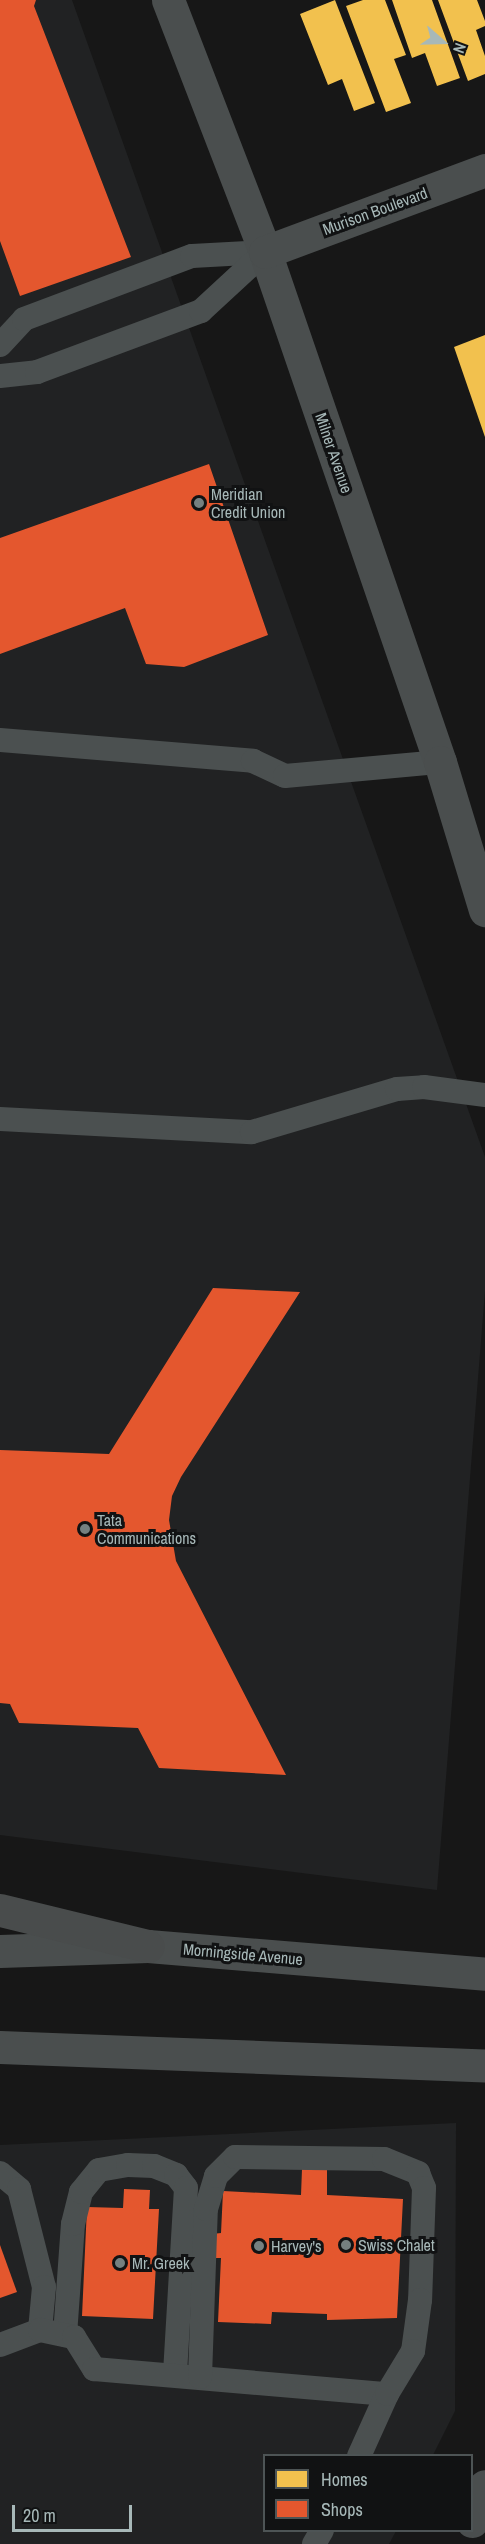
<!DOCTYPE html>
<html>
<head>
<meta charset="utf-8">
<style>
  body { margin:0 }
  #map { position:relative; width:485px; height:2544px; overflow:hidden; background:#171717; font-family:"Archivo Narrow",sans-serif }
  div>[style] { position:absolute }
  .built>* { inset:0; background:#212223 }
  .homes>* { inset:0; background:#f2c14e }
  .shops>* { inset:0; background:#e4572e }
  .lane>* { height:24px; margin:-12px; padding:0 12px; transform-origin:12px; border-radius:12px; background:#4b5050 }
  .secondary>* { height:33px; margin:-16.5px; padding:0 16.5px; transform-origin:16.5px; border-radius:16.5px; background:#4a4e4e }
  .highway>* { height:33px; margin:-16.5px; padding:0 16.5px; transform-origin:16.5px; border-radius:16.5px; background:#494c4c }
  .dots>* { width:16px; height:16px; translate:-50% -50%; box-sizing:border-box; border:3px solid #111213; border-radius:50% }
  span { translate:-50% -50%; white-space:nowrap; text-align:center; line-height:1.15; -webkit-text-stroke:6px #111213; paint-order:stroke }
  .street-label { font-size:16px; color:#a7b8b8 }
  .poi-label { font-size:16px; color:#a7b8b8 }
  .left { translate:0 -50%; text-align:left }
  .legend { position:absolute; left:263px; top:2454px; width:210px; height:78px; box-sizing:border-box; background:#111213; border:2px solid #4d5455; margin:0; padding:8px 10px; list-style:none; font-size:18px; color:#a7b8b8 }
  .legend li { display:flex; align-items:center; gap:12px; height:30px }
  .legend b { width:30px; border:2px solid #4d5455 }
  .north { position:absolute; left:413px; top:12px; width:60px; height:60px; -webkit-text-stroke:4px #111213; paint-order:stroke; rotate:110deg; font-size:16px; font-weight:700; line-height:24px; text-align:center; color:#a7b8b8 }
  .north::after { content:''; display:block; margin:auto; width:21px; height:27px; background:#a7b8b8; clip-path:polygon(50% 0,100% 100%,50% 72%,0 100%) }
  .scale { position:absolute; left:12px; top:2505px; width:120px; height:27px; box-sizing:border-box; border:3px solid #a7b8b8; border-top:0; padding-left:8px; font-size:18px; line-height:21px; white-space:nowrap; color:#a7b8b8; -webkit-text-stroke:4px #111213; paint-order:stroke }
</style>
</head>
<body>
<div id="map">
  <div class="built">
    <div style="clip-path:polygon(0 0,72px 0,485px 1157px,485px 1291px,437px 1890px,0 1835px)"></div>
    <div style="clip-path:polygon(456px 2123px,455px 2411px,433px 2455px,264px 2456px,264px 2530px,396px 2531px,389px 2544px,0 2544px,0 2145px)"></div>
  </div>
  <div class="homes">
    <div style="clip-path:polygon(335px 0,375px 103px,354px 111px,342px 79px,328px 85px,300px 14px)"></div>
    <div style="clip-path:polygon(363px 0,385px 0,406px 55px,394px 59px,411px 103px,386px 112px,346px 6px)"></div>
    <div style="clip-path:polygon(392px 0,432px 0,460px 78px,437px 86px,425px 53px,412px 58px)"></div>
    <div style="clip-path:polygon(438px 0,477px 0,485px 21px,485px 26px,476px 30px,485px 56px,485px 74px,468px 81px)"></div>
    <div style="clip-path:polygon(485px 335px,485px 437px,454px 347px)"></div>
  </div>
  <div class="shops">
    <div style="clip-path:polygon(0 0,36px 0,34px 6px,131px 257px,20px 296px,0 241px)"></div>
    <div style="clip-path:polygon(209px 464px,268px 635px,184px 667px,146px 664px,125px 608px,0 654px,0 538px)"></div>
    <div style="clip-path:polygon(213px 1288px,300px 1292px,181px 1477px,172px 1496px,169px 1520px,176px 1561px,286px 1775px,159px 1768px,138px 1728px,19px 1723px,10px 1704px,0 1703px,0 1450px,109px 1454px)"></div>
    <div style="clip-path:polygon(302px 2169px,327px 2170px,327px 2195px,403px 2199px,397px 2318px,327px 2320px,327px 2314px,272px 2312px,271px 2324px,218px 2322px,221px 2258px,215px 2258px,212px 2234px,221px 2233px,223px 2191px,301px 2195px)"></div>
    <div style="clip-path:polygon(124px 2189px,150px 2190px,149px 2209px,159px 2209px,153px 2319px,82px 2316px,87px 2207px,123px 2208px)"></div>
    <div style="clip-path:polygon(0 2245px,17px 2292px,0 2298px)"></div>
  </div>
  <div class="lane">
    <div style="left:0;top:345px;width:35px;rotate:-47deg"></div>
    <div style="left:24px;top:319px;width:179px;rotate:-20.6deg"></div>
    <div style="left:192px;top:256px;width:73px;rotate:-3.1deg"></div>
    <div style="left:0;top:376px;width:37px;rotate:-6deg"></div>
    <div style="left:37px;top:372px;width:175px;rotate:-20.4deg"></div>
    <div style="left:201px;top:311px;width:87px;rotate:-42.7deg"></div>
    <div style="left:0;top:740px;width:254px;rotate:4.7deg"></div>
    <div style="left:253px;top:761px;width:35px;rotate:25deg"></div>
    <div style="left:285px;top:776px;width:156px;rotate:-5.2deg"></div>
    <div style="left:0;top:1119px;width:252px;rotate:3deg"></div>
    <div style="left:252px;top:1132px;width:151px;rotate:-16.5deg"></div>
    <div style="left:397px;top:1089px;width:27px;rotate:-4deg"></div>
    <div style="left:424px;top:1087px;width:62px;rotate:7.5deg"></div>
    <div style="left:0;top:2173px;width:25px;rotate:40deg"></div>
    <div style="left:19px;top:2189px;width:101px;rotate:75.7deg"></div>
    <div style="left:44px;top:2287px;width:43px;rotate:95.3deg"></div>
    <div style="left:65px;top:2335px;width:111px;rotate:-85.9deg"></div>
    <div style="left:73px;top:2224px;width:33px;rotate:-76deg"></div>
    <div style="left:81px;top:2192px;width:28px;rotate:-51deg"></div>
    <div style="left:99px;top:2170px;width:29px;rotate:-10deg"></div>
    <div style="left:128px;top:2165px;width:26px;rotate:2deg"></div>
    <div style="left:154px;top:2166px;width:24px;rotate:22deg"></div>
    <div style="left:176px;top:2175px;width:16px;rotate:52deg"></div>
    <div style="left:186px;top:2188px;width:187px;rotate:93.4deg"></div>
    <div style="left:0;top:2345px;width:43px;rotate:-20.6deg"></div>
    <div style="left:40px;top:2330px;width:35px;rotate:12deg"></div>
    <div style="left:74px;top:2337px;width:38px;rotate:58deg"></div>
    <div style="left:94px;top:2369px;width:294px;rotate:4.9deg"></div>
    <div style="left:387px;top:2394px;width:68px;rotate:114.3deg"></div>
    <div style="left:200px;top:2377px;width:168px;rotate:-88deg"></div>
    <div style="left:206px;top:2209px;width:34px;rotate:-73deg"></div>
    <div style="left:216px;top:2176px;width:27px;rotate:-45deg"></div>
    <div style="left:235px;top:2157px;width:149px;rotate:0.8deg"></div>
    <div style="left:384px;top:2159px;width:37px;rotate:22deg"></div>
    <div style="left:418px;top:2173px;width:16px;rotate:68deg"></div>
    <div style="left:424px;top:2188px;width:112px;rotate:92deg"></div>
    <div style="left:420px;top:2300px;width:51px;rotate:97.8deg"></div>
    <div style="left:413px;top:2351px;width:50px;rotate:121.2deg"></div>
    <div style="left:314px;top:2544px;width:16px;rotate:-60deg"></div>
  </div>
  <div class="secondary">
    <div style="left:168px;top:0;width:270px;rotate:68.9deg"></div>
    <div style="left:265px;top:252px;width:539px;rotate:71.06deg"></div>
    <div style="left:440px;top:762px;width:155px;rotate:73.1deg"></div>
    <div style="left:265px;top:252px;width:235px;rotate:-20.4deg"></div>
    <div style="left:0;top:1951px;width:148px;rotate:-1.9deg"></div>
    <div style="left:148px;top:1946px;width:338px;rotate:4.7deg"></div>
    <div style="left:0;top:2047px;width:485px;rotate:2.2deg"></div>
    <div style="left:472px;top:2521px;width:37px;rotate:-70deg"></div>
  </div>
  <div class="highway">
    <div style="left:0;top:1910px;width:152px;rotate:13.7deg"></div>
  </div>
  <div class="dots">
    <div style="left:199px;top:503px;background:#758080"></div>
    <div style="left:85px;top:1529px;background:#758080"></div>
    <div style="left:346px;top:2245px;background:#758080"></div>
    <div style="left:259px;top:2246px;background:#758080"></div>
    <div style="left:120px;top:2263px;background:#758080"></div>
  </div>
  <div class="street-label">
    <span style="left:375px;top:211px;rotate:-20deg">Murison Boulevard</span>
    <span style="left:334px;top:453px;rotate:71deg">Milner Avenue</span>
    <span style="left:243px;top:1954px;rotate:5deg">Morningside Avenue</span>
  </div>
  <div class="poi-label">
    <span class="left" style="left:211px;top:503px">Meridian<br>Credit Union</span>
    <span class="left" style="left:97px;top:1529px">Tata<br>Communications</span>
    <span class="left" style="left:358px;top:2245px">Swiss Chalet</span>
    <span class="left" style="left:271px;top:2246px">Harvey's</span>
    <span class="left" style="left:132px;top:2263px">Mr. Greek</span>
  </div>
  <ul class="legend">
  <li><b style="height:16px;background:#f2c14e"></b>Homes</li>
  <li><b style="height:16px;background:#e4572e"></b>Shops</li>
  </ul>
  <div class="north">N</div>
  <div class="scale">20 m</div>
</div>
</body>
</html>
